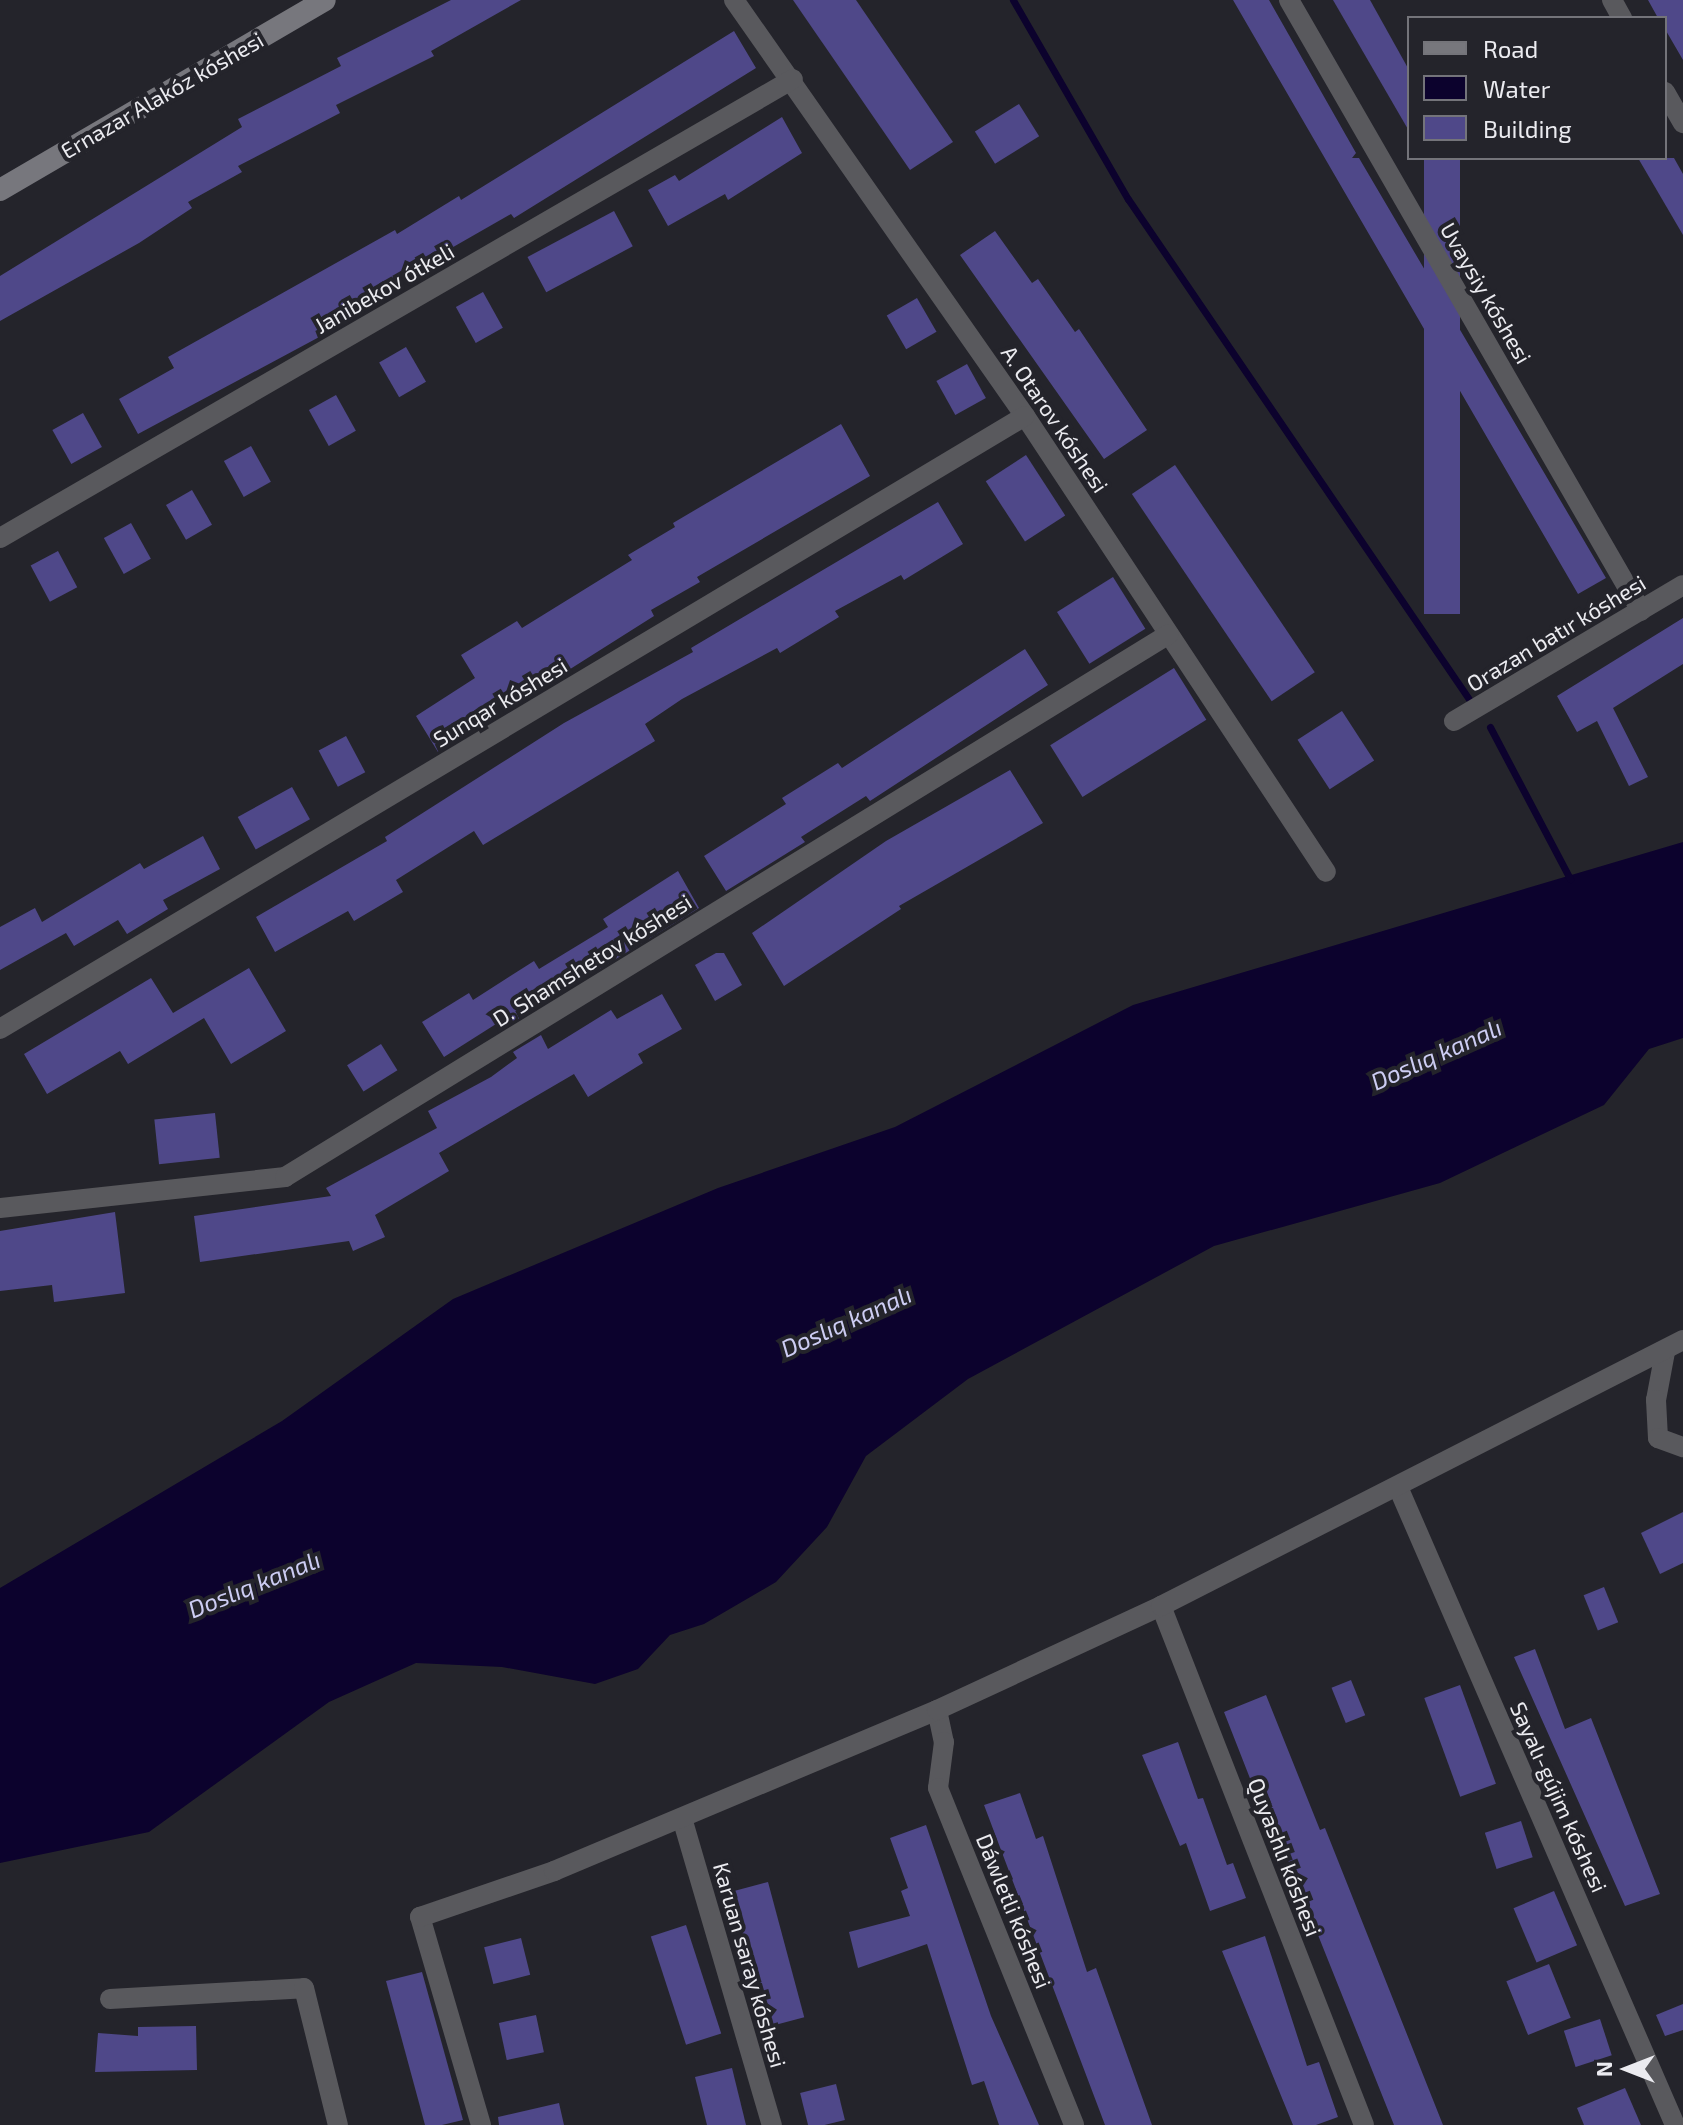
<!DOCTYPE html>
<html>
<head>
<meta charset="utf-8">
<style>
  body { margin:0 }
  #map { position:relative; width:1683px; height:2125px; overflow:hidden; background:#24242b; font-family:"Exo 2",sans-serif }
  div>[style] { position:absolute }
  .water>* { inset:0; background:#0c022d }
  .stream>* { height:7px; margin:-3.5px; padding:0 3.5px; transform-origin:3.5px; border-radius:3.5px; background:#0c022d }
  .building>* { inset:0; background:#4f4889; transform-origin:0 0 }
  .minor>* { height:20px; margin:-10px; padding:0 10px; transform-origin:10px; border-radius:10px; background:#59595d }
  .secondary>* { height:22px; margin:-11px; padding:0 11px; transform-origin:11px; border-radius:11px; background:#77777d }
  span { translate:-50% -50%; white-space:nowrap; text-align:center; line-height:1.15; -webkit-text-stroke:8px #24242b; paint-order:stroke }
  .street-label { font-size:22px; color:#ebebf0 }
  .water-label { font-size:24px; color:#cdcdf3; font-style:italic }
  .legend { position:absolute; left:1407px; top:16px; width:260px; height:144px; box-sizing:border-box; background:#24242b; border:2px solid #74747a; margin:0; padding:10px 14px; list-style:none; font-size:24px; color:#ebebf0 }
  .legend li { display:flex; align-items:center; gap:16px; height:40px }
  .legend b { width:40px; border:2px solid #74747a }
  .north { position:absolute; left:1587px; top:2029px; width:80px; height:80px; -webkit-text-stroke:6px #24242b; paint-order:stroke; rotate:270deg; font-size:22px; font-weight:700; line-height:32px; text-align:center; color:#ebebf0 }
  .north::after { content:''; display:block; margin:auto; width:28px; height:36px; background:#ebebf0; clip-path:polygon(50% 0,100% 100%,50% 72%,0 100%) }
</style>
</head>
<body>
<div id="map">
  <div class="water">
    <div style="clip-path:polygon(1683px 842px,1683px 1038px,1649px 1049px,1604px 1105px,1440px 1183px,1214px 1246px,968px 1379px,866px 1456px,827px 1527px,776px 1582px,704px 1624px,670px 1635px,638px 1669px,595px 1684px,502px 1667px,416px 1663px,329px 1702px,149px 1832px,0 1863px,0 1588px,282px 1421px,453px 1299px,718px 1188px,895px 1127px,1133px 1005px)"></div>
  </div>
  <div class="stream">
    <div style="left:1013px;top:0;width:230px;rotate:60deg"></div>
    <div style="left:1128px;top:199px;width:605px;rotate:55.71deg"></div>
    <div style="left:1490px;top:727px;width:172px;rotate:62.2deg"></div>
  </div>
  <div class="building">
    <div style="clip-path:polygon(451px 0,521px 0,431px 51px,434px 56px,336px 105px,340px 113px,238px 166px,242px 172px,188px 202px,192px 208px,139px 243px,0 321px,0 276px,242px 127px,238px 119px,341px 66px,337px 58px)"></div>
    <div style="clip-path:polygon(793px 0,856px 0,953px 142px,910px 170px)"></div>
    <div style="clip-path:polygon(1233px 0,1269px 0,1356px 153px,1352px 158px,1359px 158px,1606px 578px,1578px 594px)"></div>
    <div style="clip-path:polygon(1333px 0,1370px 0,1409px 70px,1409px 131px)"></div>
    <div style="clip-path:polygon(1648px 0,1683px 0,1683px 60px,1665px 29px,1665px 18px,1658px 18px)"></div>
    <div style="clip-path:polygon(734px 31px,756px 68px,514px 218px,511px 214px,378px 290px,383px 299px,336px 328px,138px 434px,119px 399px,174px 368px,168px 357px,395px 230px,397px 234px,459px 196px,461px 200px)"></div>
    <div style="left:1019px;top:104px;width:38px;height:52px;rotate:58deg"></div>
    <div style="clip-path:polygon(782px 117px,802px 153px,728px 200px,725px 194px,668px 226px,648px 190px,675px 175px,679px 181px)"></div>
    <div style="left:1424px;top:158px;width:36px;height:456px"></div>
    <div style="clip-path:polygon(1638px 158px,1674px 158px,1683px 174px,1683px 235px)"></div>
    <div style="left:614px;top:211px;width:40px;height:98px;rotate:62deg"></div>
    <div style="clip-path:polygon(995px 231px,1032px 283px,1038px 279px,1075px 332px,1079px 329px,1147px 430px,1104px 459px,960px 255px)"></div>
    <div style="left:483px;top:292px;width:41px;height:31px;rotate:61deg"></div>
    <div style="left:917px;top:298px;width:39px;height:35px;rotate:60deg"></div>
    <div style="left:406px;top:347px;width:40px;height:31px;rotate:60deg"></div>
    <div style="left:967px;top:364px;width:39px;height:35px;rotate:61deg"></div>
    <div style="left:336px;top:395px;width:41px;height:31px;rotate:61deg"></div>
    <div style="left:83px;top:413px;width:39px;height:35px;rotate:61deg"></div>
    <div style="clip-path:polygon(841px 424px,870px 476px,697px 577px,700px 582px,651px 610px,654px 616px,556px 678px,552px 671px,489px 710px,494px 717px,438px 752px,416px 716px,475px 678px,461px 655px,517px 621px,522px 628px,632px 560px,628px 555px,675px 527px,673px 523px)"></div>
    <div style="left:251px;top:446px;width:41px;height:31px;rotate:61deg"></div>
    <div style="left:1026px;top:455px;width:72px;height:48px;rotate:57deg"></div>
    <div style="left:1175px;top:465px;width:250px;height:52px;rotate:56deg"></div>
    <div style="left:192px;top:490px;width:40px;height:30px;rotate:60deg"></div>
    <div style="clip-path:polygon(938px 502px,963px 544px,904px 580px,901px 575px,835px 611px,839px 617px,780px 653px,777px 648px,682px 699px,645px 724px,655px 741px,483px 845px,474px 831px,396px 880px,403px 892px,354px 921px,348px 911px,275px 952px,256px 917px,387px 841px,385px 837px,564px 723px,693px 652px,691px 648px)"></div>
    <div style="left:131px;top:523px;width:41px;height:31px;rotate:61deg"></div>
    <div style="left:58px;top:551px;width:41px;height:31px;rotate:62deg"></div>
    <div style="left:1113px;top:577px;width:61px;height:66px;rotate:58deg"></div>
    <div style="clip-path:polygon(1683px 618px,1683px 664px,1613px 708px,1648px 777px,1629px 786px,1597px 721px,1577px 732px,1557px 696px)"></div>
    <div style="clip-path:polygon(1025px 649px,1048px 685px,870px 801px,866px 796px,801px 837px,805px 842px,726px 891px,704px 856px,786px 804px,782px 798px,838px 763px,842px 768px)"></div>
    <div style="left:1174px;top:668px;width:61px;height:146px;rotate:58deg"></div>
    <div style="left:1342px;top:711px;width:59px;height:53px;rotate:57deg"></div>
    <div style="left:346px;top:736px;width:41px;height:31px;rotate:62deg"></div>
    <div style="clip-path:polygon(1010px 770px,1043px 823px,899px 906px,901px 909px,784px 986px,752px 933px,886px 841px)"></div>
    <div style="left:292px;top:787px;width:37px;height:62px;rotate:61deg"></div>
    <div style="clip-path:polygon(203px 836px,220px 869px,163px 900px,168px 909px,127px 934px,118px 920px,74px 946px,66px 933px,0 970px,0 927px,35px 908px,42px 922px,140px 863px,144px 869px)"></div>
    <div style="clip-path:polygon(678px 871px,699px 908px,500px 1030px,496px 1024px,444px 1057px,422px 1022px,469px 993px,473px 1000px,534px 961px,539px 969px,608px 927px,603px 919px)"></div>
    <div style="clip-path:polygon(716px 953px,724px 953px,742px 985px,715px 1001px,695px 965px)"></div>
    <div style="clip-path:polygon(249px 968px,286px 1031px,231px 1064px,204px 1018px,128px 1064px,120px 1051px,47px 1094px,24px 1054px,151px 978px,173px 1013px)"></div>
    <div style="clip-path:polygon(662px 994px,682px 1029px,638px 1054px,643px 1063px,588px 1097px,574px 1074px,439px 1153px,449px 1171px,375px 1215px,385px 1237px,353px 1251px,349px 1241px,200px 1262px,194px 1216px,331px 1196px,326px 1188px,437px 1128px,428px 1111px,491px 1077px,517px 1058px,513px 1052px,541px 1035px,548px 1049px,611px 1010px,617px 1019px)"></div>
    <div style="left:381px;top:1044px;width:31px;height:40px;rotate:58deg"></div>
    <div style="left:215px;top:1113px;width:45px;height:61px;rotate:84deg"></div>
    <div style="clip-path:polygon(115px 1212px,125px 1293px,54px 1302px,52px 1285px,0 1291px,0 1231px)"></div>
    <div style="clip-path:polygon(1683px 1512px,1683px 1563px,1660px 1574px,1641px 1533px)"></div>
    <div style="left:1604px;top:1587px;width:38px;height:22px;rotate:68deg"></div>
    <div style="clip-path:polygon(1535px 1649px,1565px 1729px,1591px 1718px,1660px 1894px,1625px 1906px,1514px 1657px)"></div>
    <div style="left:1351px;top:1680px;width:38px;height:21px;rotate:68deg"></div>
    <div style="left:1460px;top:1685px;width:105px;height:38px;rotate:70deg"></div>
    <div style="clip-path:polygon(1266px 1695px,1320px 1830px,1325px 1828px,1443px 2125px,1394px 2125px,1276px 1830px,1271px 1832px,1224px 1712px)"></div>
    <div style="clip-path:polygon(1178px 1742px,1198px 1799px,1203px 1798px,1227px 1865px,1233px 1863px,1246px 1898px,1210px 1911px,1186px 1843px,1180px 1846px,1142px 1755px)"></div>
    <div style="clip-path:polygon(1020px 1793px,1036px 1839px,1043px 1836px,1087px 1972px,1096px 1968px,1152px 2125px,1105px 2125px,984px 1805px)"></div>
    <div style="left:1521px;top:1821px;width:38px;height:38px;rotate:72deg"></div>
    <div style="clip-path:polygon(926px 1825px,991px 2016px,1039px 2125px,999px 2125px,984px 2081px,972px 2085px,927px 1944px,858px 1968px,849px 1932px,910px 1916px,901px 1891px,908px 1888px,890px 1838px)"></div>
    <div style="left:768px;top:1882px;width:140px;height:38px;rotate:75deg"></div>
    <div style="left:1554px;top:1891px;width:59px;height:44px;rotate:67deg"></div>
    <div style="left:686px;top:1925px;width:114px;height:37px;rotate:72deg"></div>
    <div style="clip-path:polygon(1265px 1936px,1307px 2066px,1319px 2062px,1338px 2117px,1316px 2125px,1293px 2125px,1222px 1951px)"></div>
    <div style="left:521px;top:1938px;width:38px;height:38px;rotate:76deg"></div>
    <div style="left:1549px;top:1964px;width:58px;height:46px;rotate:68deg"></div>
    <div style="clip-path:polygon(422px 1972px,463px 2120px,442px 2125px,425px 2125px,386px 1981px)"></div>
    <div style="clip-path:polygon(1683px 2004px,1683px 2030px,1665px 2036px,1656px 2015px)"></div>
    <div style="left:536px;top:2015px;width:38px;height:38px;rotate:78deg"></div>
    <div style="left:1600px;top:2019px;width:38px;height:38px;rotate:72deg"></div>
    <div style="clip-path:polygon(196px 2026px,197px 2070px,95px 2072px,98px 2033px,138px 2036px,138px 2027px)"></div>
    <div style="clip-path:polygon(732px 2068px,746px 2125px,707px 2125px,695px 2077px)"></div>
    <div style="left:836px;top:2084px;width:37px;height:37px;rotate:76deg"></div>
    <div style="clip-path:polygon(1625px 2088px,1641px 2125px,1584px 2125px,1577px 2108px)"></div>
    <div style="clip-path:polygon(559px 2103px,564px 2125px,499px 2125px,498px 2117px)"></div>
  </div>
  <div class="minor">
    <div style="left:734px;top:0;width:508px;rotate:55.03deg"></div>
    <div style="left:1025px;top:416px;width:546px;rotate:56.57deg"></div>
    <div style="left:1289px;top:0;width:705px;rotate:60.05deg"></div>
    <div style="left:1612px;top:0;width:21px;rotate:61deg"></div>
    <div style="left:1665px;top:92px;width:36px;rotate:60deg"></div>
    <div style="left:0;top:538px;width:916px;rotate:-30.06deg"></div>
    <div style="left:1454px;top:721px;width:266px;rotate:-30.7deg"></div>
    <div style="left:0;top:1029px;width:1194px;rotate:-30.88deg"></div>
    <div style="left:0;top:1208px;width:287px;rotate:-6.2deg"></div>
    <div style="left:285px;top:1177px;width:1037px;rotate:-31.56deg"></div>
    <div style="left:1665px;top:1352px;width:49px;rotate:100.6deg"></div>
    <div style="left:1656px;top:1400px;width:38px;rotate:87deg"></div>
    <div style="left:1658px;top:1438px;width:27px;rotate:20deg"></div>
    <div style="left:1398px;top:1487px;width:696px;rotate:66.53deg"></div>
    <div style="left:1161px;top:1606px;width:557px;rotate:68.64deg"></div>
    <div style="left:937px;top:1710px;width:33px;rotate:78deg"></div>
    <div style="left:944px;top:1742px;width:46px;rotate:97.4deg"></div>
    <div style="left:938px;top:1788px;width:363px;rotate:68deg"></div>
    <div style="left:682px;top:1818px;width:320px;rotate:73.7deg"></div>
    <div style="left:110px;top:1999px;width:194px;rotate:-3.2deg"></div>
    <div style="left:304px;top:1988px;width:141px;rotate:76.1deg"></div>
    <div style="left:481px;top:2125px;width:217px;rotate:-106.3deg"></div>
    <div style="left:420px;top:1917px;width:142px;rotate:-18.9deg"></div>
    <div style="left:554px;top:1871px;width:415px;rotate:-22.8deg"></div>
    <div style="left:937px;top:1710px;width:247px;rotate:-24.9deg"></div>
    <div style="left:1161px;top:1606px;width:586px;rotate:-27deg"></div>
  </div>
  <div class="secondary">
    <div style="left:0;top:190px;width:376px;rotate:-30.3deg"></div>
  </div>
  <div class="street-label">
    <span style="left:162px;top:95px;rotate:-30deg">Ernazar Alakóz kóshesi</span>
    <span style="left:384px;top:288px;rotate:-30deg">Janibekov ótkeli</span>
    <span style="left:1486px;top:293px;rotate:60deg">Uvaysiy kóshesi</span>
    <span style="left:1055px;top:419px;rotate:56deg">A. Otarov kóshesi</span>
    <span style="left:1556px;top:633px;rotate:-31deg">Orazan batır kóshesi</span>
    <span style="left:500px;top:702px;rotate:-31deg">Sunqar kóshesi</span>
    <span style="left:592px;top:960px;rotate:-32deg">D. Shamshetov kóshesi</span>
    <span style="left:1559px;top:1797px;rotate:66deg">Sayalı-gújim kóshesi</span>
    <span style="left:1285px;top:1857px;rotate:69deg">Quyashlı kóshesi</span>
    <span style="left:1014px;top:1911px;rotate:68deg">Dáwletli kóshesi</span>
    <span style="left:750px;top:1965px;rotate:74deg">Karuan saray kóshesi</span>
  </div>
  <div class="water-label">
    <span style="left:1436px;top:1054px;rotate:-24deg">Doslıq kanalı</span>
    <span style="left:846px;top:1321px;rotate:-24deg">Doslıq kanalı</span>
    <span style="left:254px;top:1584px;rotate:-22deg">Doslıq kanalı</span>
  </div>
  <ul class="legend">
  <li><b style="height:10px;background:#77777d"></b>Road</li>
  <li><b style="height:22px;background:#0c022d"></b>Water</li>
  <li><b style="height:22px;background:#4f4889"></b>Building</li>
  </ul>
  <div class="north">N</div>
</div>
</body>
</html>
